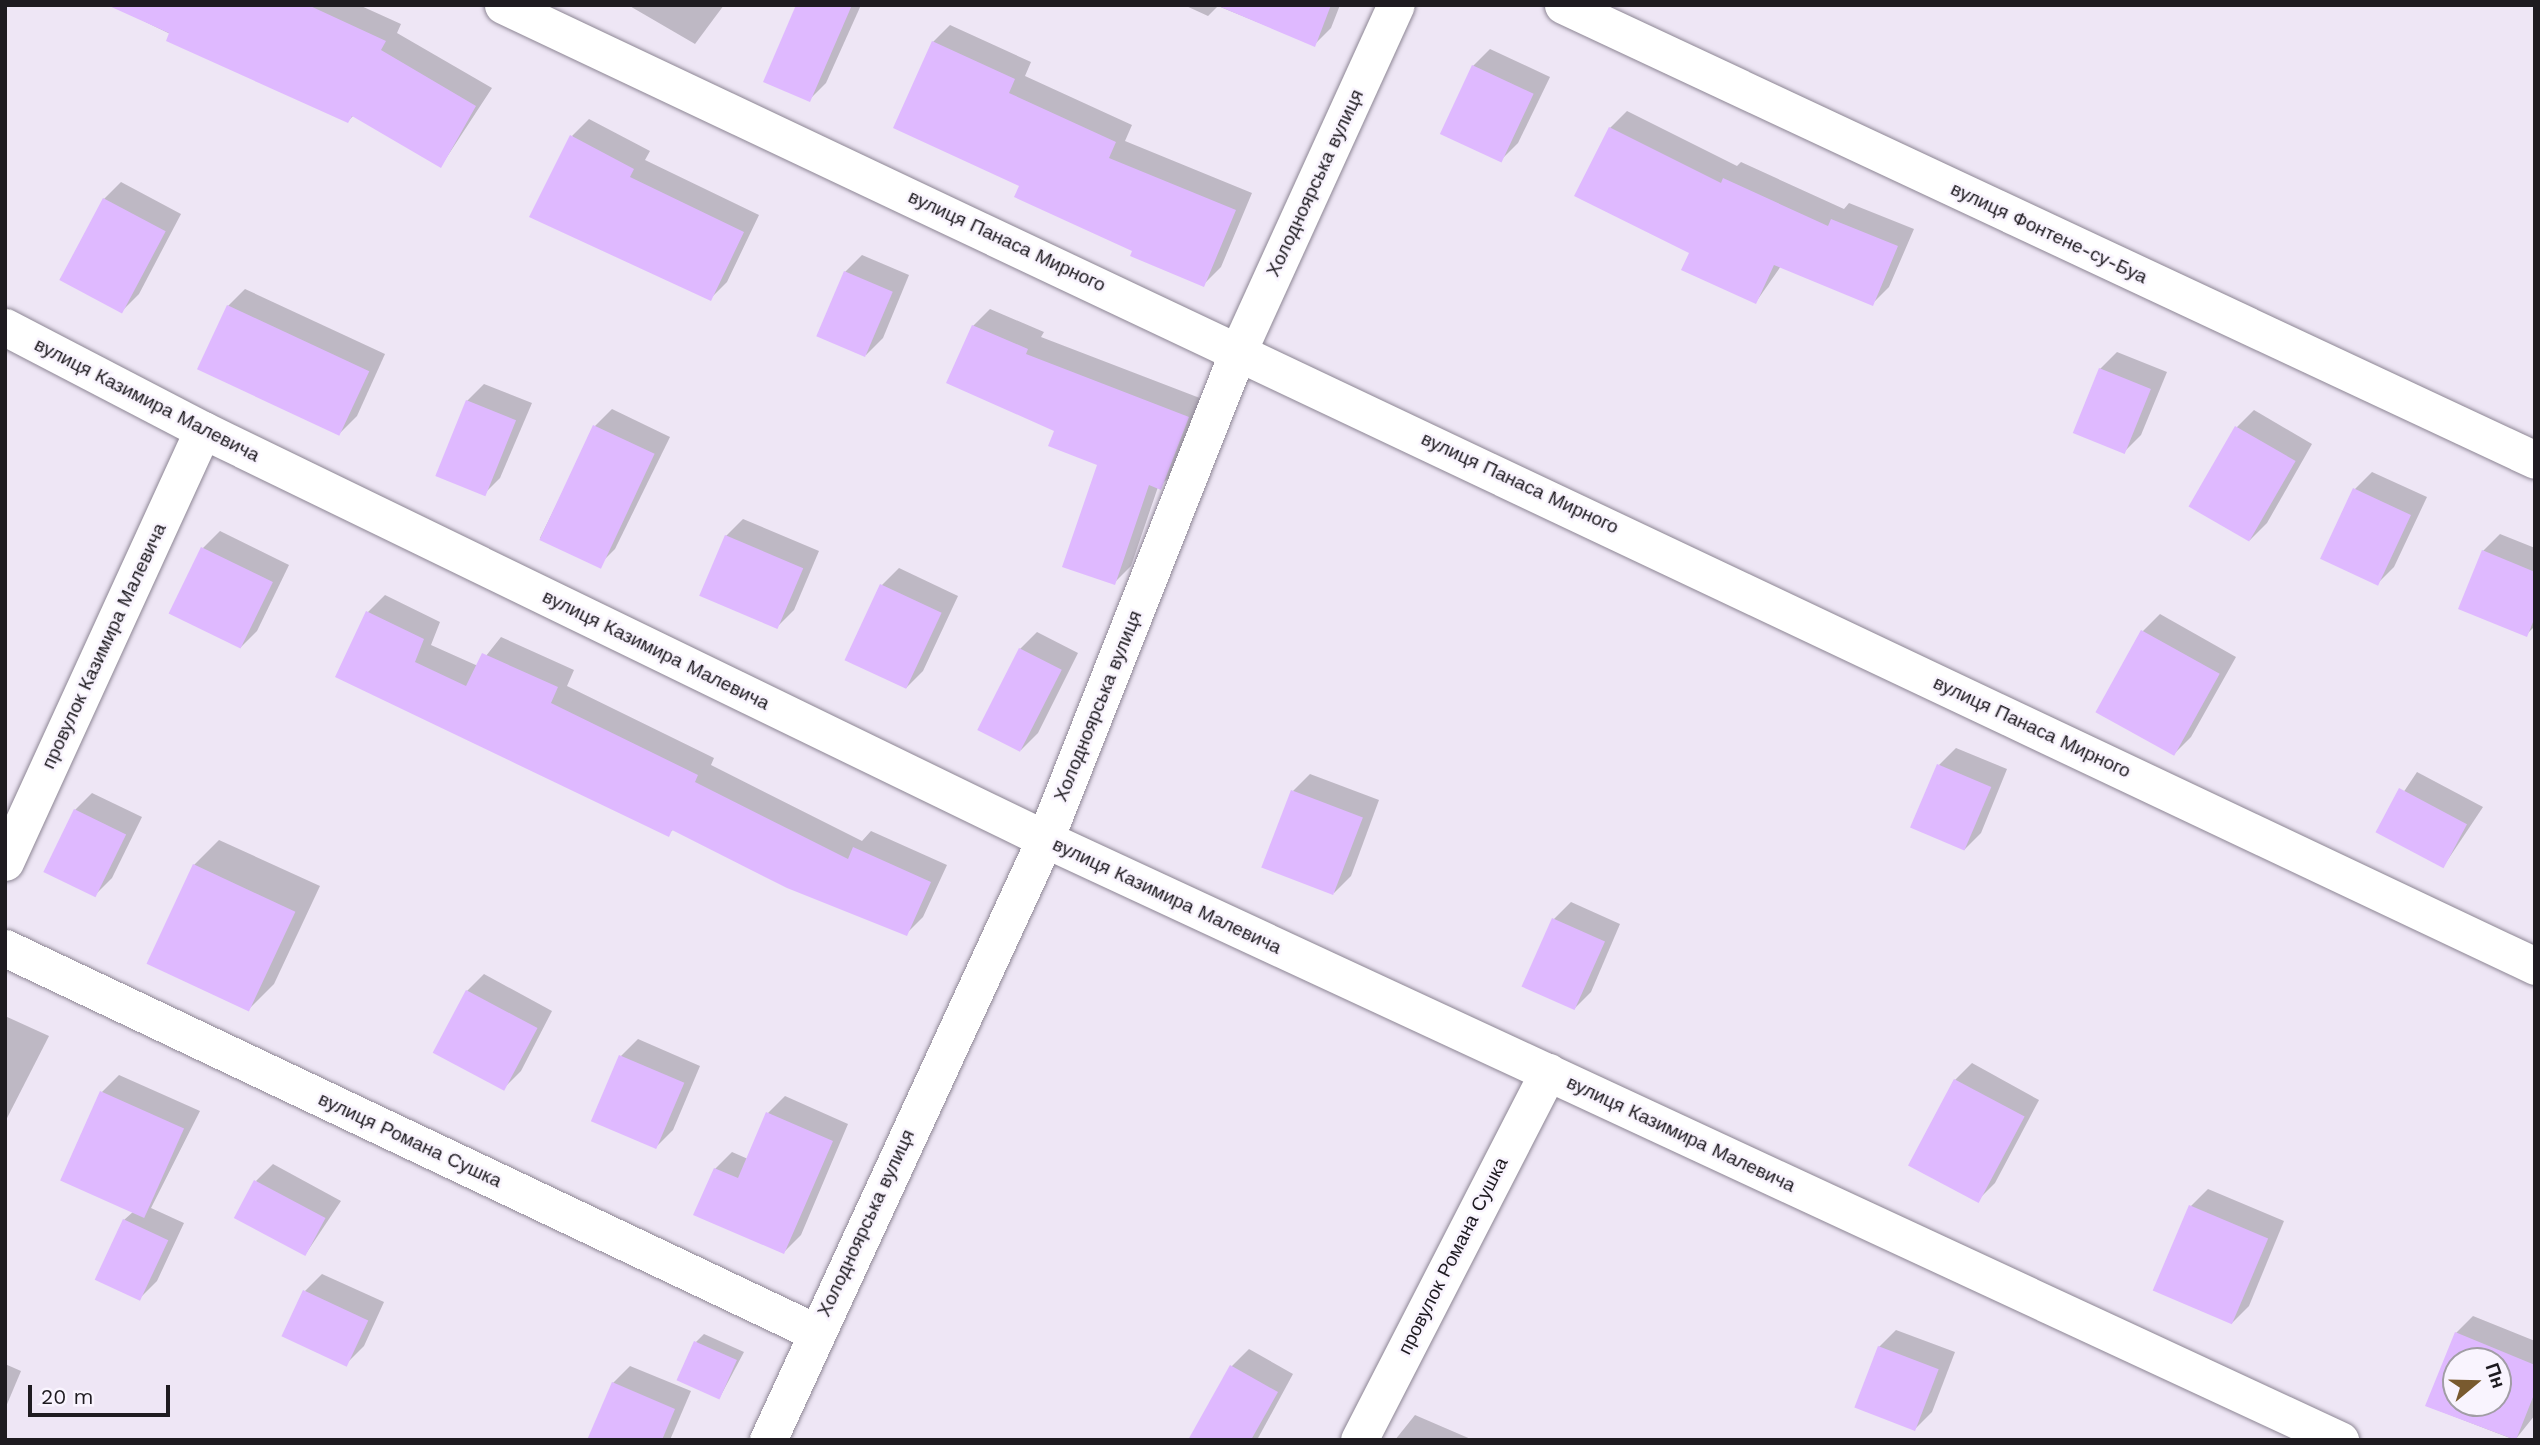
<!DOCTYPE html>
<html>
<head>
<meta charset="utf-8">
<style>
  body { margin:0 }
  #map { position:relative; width:2540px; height:1445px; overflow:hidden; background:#eee6f5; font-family:"Work Sans",sans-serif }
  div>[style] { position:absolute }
  .shadow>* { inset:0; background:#0003 }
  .building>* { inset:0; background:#dfb9ff; transform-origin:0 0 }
  .roads { filter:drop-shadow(0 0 2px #8d8694) drop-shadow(0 0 2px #8d8694) }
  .street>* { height:37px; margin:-18.5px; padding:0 18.5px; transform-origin:18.5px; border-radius:18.5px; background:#fff }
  span { translate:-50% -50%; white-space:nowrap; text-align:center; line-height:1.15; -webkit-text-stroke:5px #f9f4fe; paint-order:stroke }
  .street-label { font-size:19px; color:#1e1b20 }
  .frame { position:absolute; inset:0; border:7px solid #1e1b20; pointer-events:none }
  .north { position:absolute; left:2442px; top:1347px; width:70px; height:70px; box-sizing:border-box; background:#f9f4fe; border:2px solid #a19da5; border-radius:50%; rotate:71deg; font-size:19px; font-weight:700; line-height:28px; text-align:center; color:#1e1b20 }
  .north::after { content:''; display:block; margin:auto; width:24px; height:32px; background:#795a2f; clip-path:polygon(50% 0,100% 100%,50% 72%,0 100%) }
  .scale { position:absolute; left:28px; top:1385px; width:142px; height:32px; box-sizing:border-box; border:4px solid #1e1b20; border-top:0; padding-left:9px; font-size:21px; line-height:24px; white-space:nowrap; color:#1e1b20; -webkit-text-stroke:5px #f9f4fe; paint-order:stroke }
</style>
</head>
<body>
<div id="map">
  <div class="shadow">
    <div style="clip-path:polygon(111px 5px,359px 5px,401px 24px,397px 33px,492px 88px,441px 166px,354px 115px,348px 121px)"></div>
    <div style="clip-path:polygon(628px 5px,724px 5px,695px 44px)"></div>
    <div style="clip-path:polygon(798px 5px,861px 5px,826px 83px,809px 100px)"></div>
    <div style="clip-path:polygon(1184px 5px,1340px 5px,1331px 28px,1314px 45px,1218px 6px,1208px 16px)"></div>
    <div style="clip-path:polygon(950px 25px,1031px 62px,1025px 76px,1132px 125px,1125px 141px,1252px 193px,1221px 267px,1204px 284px,1022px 185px,933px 42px)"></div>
    <div style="clip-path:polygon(1490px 49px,1550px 77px,1518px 143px,1501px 160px,1473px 66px)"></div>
    <div style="clip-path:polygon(1627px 111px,1737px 166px,1741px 162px,1844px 209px,1849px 203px,1914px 229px,1889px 287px,1872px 304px,1781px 266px,1756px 302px,1691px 252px,1610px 128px)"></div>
    <div style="clip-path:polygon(589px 119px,650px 151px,645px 160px,759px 215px,727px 282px,710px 299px,572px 136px)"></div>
    <div style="clip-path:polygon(121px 182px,181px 214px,139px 294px,122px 311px,104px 199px)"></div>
    <div style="clip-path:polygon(862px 255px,909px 275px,883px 338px,866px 355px,845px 272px)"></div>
    <div style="clip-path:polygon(245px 289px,385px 354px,357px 416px,340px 433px,228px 306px)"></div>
    <div style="clip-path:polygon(990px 309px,1044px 332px,1041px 337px,1205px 400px,1177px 471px,1158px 487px,1131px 566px,1114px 583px,1099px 464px,1056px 430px,973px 326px)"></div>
    <div style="clip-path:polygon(2117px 352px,2167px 372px,2141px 435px,2124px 452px,2100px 369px)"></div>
    <div style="clip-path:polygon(484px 384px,532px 403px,500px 478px,483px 495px,467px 401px)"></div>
    <div style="clip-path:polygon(612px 409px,670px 437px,615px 549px,598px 566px,540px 538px,595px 426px)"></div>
    <div style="clip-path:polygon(2254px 410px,2312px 444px,2267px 523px,2250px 540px,2237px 427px)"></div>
    <div style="clip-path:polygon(2372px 472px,2427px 497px,2394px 567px,2377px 584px,2355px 489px)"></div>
    <div style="clip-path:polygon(743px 519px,819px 551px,794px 610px,777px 627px,726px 536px)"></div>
    <div style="clip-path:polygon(220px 531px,289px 565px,257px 631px,240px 648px,203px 548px)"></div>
    <div style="clip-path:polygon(2500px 534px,2535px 548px,2535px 626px,2526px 635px,2483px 551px)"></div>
    <div style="clip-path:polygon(899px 568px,958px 596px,923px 671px,906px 688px,847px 660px,882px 585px)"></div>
    <div style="clip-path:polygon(385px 595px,440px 622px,431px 645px,478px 666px,501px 637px,574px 670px,567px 686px,714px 758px,711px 765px,862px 841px,871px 831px,947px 865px,923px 917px,906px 934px,674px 829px,668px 834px,337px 676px,368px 612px)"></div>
    <div style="clip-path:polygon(2160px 614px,2236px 657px,2191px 737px,2174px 754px,2098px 711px,2143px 631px)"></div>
    <div style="clip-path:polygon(1037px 632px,1078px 653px,1038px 733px,1021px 750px,1020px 649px)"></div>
    <div style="clip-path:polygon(1956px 748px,2007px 769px,1981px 833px,1964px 850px,1939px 765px)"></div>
    <div style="clip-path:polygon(2417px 772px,2483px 807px,2443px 867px,2377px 832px)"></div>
    <div style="clip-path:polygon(1310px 774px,1379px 800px,1351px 876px,1334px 893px,1293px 791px)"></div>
    <div style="clip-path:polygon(92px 793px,142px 817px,112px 878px,95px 895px,75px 810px)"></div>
    <div style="clip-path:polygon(219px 840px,320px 886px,274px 984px,249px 1009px,194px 865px)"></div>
    <div style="clip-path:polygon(1571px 902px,1620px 924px,1591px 992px,1574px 1009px,1554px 919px)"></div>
    <div style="clip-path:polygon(484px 974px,552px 1011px,521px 1071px,504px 1088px,467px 991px)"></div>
    <div style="clip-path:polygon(5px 1016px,49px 1036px,5px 1122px)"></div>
    <div style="clip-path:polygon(638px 1039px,700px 1066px,673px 1130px,656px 1147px,621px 1056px)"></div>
    <div style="clip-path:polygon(1972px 1063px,2039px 1100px,1995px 1183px,1978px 1200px,1955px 1080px)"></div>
    <div style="clip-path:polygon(119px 1075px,200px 1111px,151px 1208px,184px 1223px,157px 1281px,140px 1298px,124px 1220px,134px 1211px,102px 1092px)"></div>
    <div style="clip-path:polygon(785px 1096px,848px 1124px,801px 1235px,784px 1252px,715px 1169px,732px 1152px,748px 1159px,768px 1113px)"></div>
    <div style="clip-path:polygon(273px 1164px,341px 1201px,305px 1255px,256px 1181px)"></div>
    <div style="clip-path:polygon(2208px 1189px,2284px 1221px,2249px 1306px,2232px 1323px,2156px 1290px,2191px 1206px)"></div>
    <div style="clip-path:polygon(322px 1274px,384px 1302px,364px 1346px,347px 1363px,305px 1291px)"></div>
    <div style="clip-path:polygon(evenodd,2473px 1316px,2535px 1341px,2535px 1415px,2515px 1440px,2427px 1406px,2456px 1333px,2473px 1316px,2456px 1361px,2498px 1361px,2498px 1403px,2456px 1403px,2456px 1361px)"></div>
    <div style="clip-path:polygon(1896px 1330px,1955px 1352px,1932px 1412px,1915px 1429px,1879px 1347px)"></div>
    <div style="clip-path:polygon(704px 1334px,744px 1352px,720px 1397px,696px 1342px)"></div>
    <div style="clip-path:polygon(1249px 1349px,1293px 1374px,1257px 1440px,1199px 1440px,1232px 1366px)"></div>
    <div style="clip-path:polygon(5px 1364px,21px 1371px,5px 1409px)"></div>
    <div style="clip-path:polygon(630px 1366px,691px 1391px,670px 1440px,589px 1440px,613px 1383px)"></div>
    <div style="clip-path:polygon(1415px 1415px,1473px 1440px,1395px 1440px)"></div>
  </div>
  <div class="building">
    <div style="clip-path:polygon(107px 5px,308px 5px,386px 41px,381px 50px,476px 106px,441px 168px,352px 116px,348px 123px,166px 41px,169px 33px)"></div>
    <div style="clip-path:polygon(796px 5px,852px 5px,810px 102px,763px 82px)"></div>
    <div style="clip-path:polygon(1216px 5px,1331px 5px,1315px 47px)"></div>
    <div style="clip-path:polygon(932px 41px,1015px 79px,1009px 93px,1116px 142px,1109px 158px,1236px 210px,1204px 287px,1130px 256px,1132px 251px,1014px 197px,1019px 186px,893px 128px)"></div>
    <div style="left:1472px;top:65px;width:68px;height:76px;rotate:25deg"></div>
    <div style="clip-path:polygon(1609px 127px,1721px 183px,1723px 178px,1828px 226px,1831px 219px,1898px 246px,1873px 306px,1774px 265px,1756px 304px,1681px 270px,1689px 253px,1574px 196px)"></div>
    <div style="clip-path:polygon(570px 135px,634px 169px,630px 177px,744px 232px,711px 301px,529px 217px)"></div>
    <div style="left:103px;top:198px;width:71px;height:93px;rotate:28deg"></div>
    <div style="left:844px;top:271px;width:53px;height:71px;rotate:23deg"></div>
    <div style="left:227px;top:305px;width:157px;height:71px;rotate:25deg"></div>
    <div style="clip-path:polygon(972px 325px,1028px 349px,1026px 354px,1189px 417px,1161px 490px,1149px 485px,1115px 585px,1062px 567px,1097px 465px,1048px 446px,1054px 431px,946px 383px)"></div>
    <div style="left:2099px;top:368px;width:56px;height:70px;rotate:22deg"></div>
    <div style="left:466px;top:400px;width:54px;height:82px;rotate:22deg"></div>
    <div style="left:593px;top:425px;width:68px;height:127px;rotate:25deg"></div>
    <div style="left:2235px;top:426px;width:70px;height:93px;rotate:30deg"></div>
    <div style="left:2353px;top:488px;width:64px;height:78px;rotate:25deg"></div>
    <div style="left:725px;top:535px;width:85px;height:66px;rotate:23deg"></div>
    <div style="left:201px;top:547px;width:80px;height:74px;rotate:26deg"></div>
    <div style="clip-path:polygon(2482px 550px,2535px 572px,2535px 617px,2527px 637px,2458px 609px)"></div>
    <div style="left:880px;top:584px;width:68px;height:84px;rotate:25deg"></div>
    <div style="clip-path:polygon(366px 611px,424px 639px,415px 662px,466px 686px,482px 653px,558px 687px,551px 703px,698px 775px,695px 782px,848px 859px,853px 847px,931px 882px,907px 936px,787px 888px,672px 830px,669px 837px,335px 677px)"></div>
    <div style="left:2141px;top:630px;width:90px;height:94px;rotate:29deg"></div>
    <div style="left:1019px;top:648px;width:48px;height:92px;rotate:27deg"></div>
    <div style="left:1937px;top:764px;width:59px;height:69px;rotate:23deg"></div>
    <div style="left:2399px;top:788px;width:77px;height:50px;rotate:28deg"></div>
    <div style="left:1291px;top:790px;width:77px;height:83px;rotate:21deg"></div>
    <div style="left:74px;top:809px;width:58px;height:70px;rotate:26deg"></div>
    <div style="left:193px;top:864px;width:113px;height:110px;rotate:25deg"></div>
    <div style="left:1552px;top:918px;width:58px;height:75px;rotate:24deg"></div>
    <div style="left:466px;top:990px;width:81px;height:71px;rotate:28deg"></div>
    <div style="left:619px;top:1055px;width:71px;height:72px;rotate:23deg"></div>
    <div style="left:1954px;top:1079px;width:80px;height:98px;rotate:28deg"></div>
    <div style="left:100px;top:1091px;width:92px;height:98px;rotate:24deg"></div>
    <div style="clip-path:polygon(766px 1112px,833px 1141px,784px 1254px,693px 1215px,714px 1168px,738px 1178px)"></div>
    <div style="left:254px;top:1180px;width:81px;height:43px;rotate:28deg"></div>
    <div style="left:2189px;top:1205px;width:86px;height:93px;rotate:23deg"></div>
    <div style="left:123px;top:1219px;width:50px;height:67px;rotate:25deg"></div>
    <div style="left:303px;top:1290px;width:72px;height:51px;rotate:25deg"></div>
    <div style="clip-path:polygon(evenodd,2455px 1332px,2535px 1365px,2535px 1392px,2516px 1440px,2425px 1406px,2455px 1332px,2456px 1361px,2498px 1361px,2498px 1403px,2456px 1403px,2456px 1361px)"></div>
    <div style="left:694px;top:1341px;width:47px;height:43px;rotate:24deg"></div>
    <div style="left:1878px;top:1346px;width:65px;height:66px;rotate:21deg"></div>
    <div style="clip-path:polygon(1230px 1365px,1278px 1392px,1251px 1440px,1188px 1440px)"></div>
    <div style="clip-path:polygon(612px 1382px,675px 1409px,662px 1440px,587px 1440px)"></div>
  </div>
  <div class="roads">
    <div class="street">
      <div style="left:503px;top:5px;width:2248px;rotate:25.31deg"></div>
      <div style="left:1563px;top:5px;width:1073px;rotate:25.08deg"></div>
      <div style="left:5px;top:327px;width:223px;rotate:27.5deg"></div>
      <div style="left:203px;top:430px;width:936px;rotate:25.91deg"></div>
      <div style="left:1045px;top:839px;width:1428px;rotate:24.9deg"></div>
      <div style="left:5px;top:862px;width:475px;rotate:-65.4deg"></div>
      <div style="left:5px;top:948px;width:896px;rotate:25.36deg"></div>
      <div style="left:768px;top:1440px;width:662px;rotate:-65.26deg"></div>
      <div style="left:1045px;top:839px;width:527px;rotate:-68.4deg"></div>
      <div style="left:1239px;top:349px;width:378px;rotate:-65.5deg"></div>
      <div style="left:1359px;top:1440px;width:414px;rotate:-62.8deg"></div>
    </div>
  </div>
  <div class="street-label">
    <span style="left:1315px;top:183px;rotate:-65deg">Холодноярська вулиця</span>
    <span style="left:2049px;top:233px;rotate:25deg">вулиця Фонтене-су-Буа</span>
    <span style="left:1007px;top:241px;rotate:25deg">вулиця Панаса Мирного</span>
    <span style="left:147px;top:400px;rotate:27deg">вулиця Казимира Малевича</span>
    <span style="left:1520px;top:483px;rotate:25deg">вулиця Панаса Мирного</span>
    <span style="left:104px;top:646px;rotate:-65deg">провулок Казимира Малевича</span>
    <span style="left:656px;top:650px;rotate:26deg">вулиця Казимира Малевича</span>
    <span style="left:1098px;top:706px;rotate:-68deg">Холодноярська вулиця</span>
    <span style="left:2032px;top:727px;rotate:25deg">вулиця Панаса Мирного</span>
    <span style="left:1167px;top:896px;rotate:25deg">вулиця Казимира Малевича</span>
    <span style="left:1681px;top:1134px;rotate:25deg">вулиця Казимира Малевича</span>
    <span style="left:410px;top:1140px;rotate:25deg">вулиця Романа Сушка</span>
    <span style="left:866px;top:1223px;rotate:-65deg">Холодноярська вулиця</span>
    <span style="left:1453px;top:1256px;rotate:-63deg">провулок Романа Сушка</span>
  </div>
  <div class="frame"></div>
  <div class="north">Пн</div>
  <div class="scale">20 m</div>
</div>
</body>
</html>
